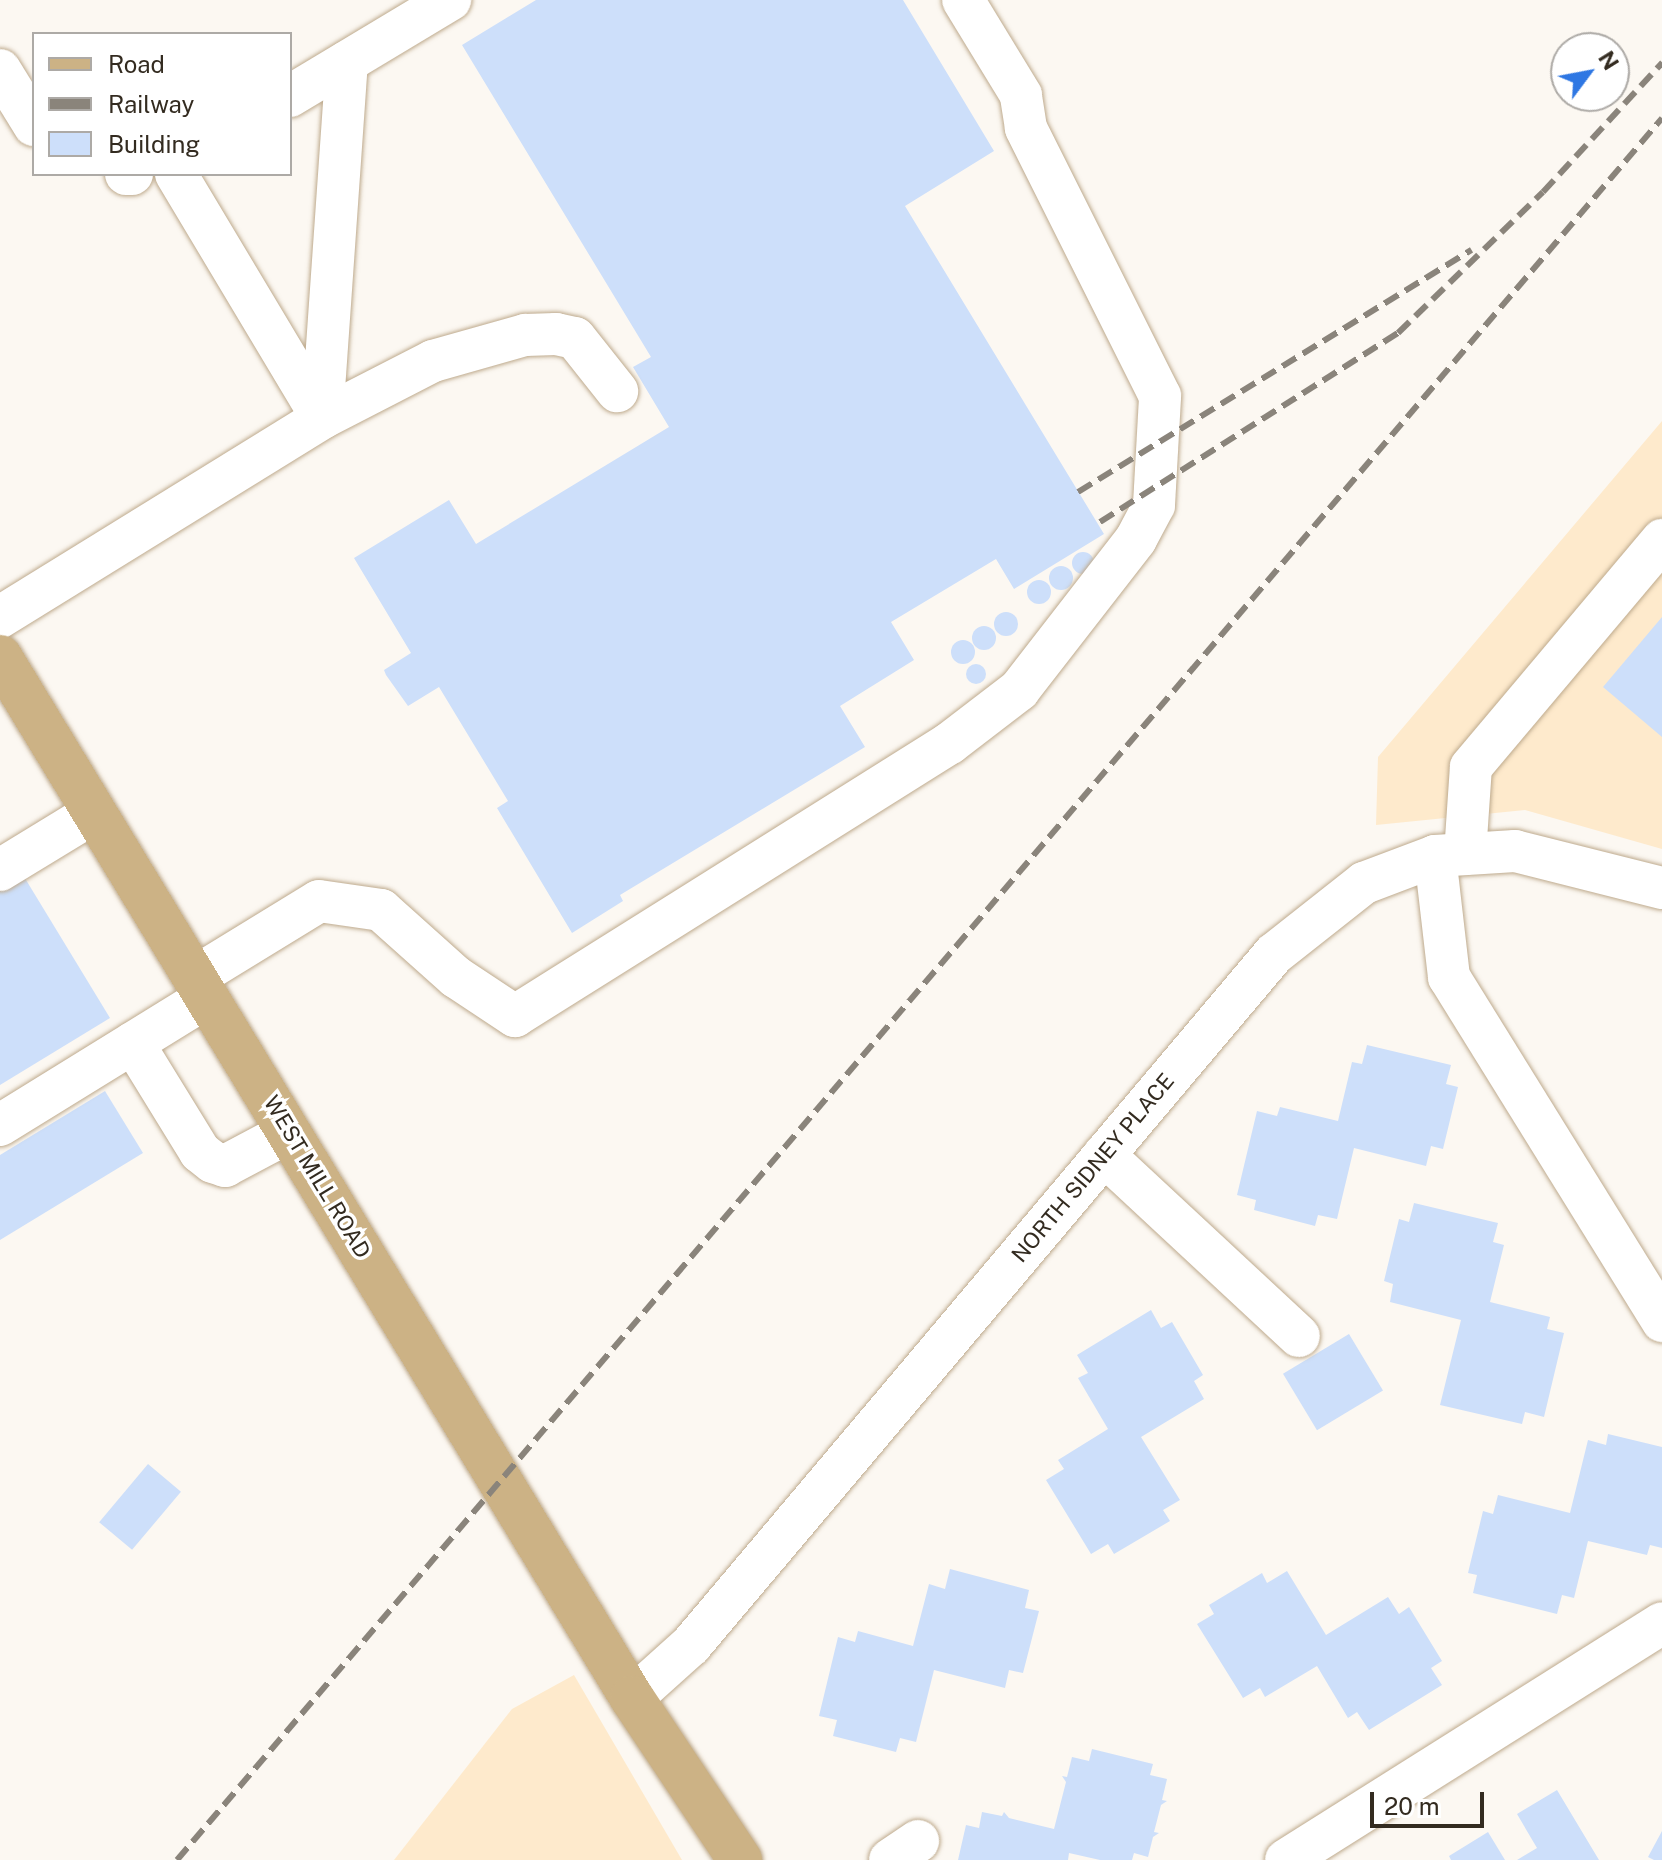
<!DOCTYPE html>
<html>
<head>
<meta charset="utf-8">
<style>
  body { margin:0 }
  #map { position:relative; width:1662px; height:1860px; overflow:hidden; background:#fcf8f2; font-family:"Public Sans",sans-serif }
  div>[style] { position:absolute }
  .built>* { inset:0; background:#feeacc }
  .building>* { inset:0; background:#cddffa; transform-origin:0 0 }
  .round { border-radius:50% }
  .roads { filter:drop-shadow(0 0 2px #beaa8d) drop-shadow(0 0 2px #beaa8d) }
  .minor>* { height:42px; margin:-21px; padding:0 21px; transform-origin:21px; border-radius:21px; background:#fff }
  .major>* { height:44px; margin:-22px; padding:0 22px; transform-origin:22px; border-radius:22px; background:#ccb285 }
  .rail>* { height:6px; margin-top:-3px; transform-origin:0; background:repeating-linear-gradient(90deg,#8a847b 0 16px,transparent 0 24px) }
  span { translate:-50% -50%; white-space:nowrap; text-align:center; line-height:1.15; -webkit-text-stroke:7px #fff; paint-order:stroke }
  .street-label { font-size:22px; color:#332b20 }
  .legend { position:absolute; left:32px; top:32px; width:260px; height:144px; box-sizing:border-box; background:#fff; border:2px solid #adaaa6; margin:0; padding:10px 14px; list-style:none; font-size:24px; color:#332b20 }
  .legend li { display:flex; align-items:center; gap:16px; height:40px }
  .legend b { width:40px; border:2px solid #adaaa6 }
  .north { position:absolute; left:1550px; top:32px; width:80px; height:80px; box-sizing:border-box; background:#fff; border:2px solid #adaaa6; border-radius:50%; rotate:58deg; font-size:22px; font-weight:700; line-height:32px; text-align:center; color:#332b20 }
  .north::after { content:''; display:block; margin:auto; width:28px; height:36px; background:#2e77e3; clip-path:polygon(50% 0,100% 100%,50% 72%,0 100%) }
  .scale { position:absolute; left:1370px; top:1792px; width:114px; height:36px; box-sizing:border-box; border:4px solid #332b20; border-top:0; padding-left:10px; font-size:24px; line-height:28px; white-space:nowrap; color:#332b20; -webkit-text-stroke:6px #fff; paint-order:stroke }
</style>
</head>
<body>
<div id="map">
  <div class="built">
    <div style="clip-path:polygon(1662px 421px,1662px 849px,1525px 810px,1376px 825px,1378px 757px)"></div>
    <div style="clip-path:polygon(574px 1675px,682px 1860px,394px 1860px,512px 1709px)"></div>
  </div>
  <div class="building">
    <div style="clip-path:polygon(536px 0,903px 0,994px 151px,905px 206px,1104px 534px,1014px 589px,996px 559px,891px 622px,914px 660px,840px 706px,865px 747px,620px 895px,623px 901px,572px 933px,497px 808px,508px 801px,439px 687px,408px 706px,386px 675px,384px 670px,411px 653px,354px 558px,449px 500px,476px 544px,669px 427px,633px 367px,651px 357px,462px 45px)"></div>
    <div class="round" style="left:1072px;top:552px;width:22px;height:22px"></div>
    <div class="round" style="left:1049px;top:566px;width:24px;height:24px"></div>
    <div class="round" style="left:1027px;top:580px;width:24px;height:24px"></div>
    <div class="round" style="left:994px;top:612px;width:24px;height:24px"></div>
    <div style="clip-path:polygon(1662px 617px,1662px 737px,1603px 687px)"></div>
    <div class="round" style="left:972px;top:626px;width:24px;height:24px"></div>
    <div class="round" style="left:951px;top:640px;width:24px;height:24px"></div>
    <div class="round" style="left:966px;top:664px;width:20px;height:20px"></div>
    <div style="clip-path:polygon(23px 875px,110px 1018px,0 1085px,0 890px)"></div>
    <div style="clip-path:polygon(1367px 1045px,1451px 1065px,1446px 1084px,1458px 1087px,1443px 1149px,1431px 1146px,1426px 1166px,1354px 1148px,1337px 1219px,1318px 1215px,1315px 1226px,1254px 1210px,1256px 1200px,1237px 1195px,1257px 1111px,1277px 1116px,1280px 1107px,1338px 1121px,1352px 1062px,1362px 1064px)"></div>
    <div style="clip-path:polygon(105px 1091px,143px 1153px,0 1240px,0 1155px)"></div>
    <div style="clip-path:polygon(1414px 1203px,1498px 1223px,1493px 1242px,1504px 1245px,1490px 1302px,1550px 1317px,1547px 1329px,1564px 1333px,1544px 1417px,1525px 1412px,1522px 1424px,1440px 1405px,1461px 1320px,1390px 1302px,1393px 1284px,1384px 1281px,1399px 1219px,1409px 1222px)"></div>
    <div style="clip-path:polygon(1151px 1310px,1161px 1328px,1172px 1322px,1203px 1375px,1194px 1381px,1204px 1399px,1141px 1437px,1180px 1500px,1163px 1510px,1170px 1521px,1114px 1554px,1108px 1544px,1091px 1554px,1046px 1480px,1064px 1469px,1058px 1460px,1108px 1429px,1078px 1378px,1088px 1373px,1077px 1355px)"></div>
    <div style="left:1349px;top:1334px;width:66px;height:77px;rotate:59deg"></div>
    <div style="clip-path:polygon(1608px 1434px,1662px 1447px,1662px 1548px,1650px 1545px,1647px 1555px,1588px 1541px,1574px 1598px,1562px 1595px,1557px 1614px,1473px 1593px,1477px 1575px,1468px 1573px,1483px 1511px,1493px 1514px,1498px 1495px,1570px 1513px,1588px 1440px,1606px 1445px)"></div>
    <div style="left:148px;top:1464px;width:43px;height:76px;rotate:40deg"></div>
    <div style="clip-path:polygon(950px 1569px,1029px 1590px,1025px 1608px,1039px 1611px,1023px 1673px,1009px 1670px,1005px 1688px,934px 1670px,916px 1742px,900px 1738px,896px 1752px,833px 1736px,837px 1720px,819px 1716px,838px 1637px,855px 1642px,858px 1631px,913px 1646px,929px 1584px,945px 1589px)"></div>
    <div style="clip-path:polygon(1287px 1571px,1326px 1635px,1388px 1597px,1399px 1614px,1409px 1607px,1442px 1661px,1431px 1668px,1442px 1685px,1369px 1730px,1357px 1712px,1348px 1718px,1317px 1666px,1265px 1697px,1260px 1688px,1243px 1698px,1197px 1624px,1214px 1614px,1209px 1605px,1262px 1573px,1267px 1583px)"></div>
    <div style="clip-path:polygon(1092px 1749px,1153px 1764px,1150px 1775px,1167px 1779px,1162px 1800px,1167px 1801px,1161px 1805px,1154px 1832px,1159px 1833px,1153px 1837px,1148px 1857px,1134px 1853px,1132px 1860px,1100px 1860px,1069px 1853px,1068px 1860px,958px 1860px,966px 1825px,979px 1828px,982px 1812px,1002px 1816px,1004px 1812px,1009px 1818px,1054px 1829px,1066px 1782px,1062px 1776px,1067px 1777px,1072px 1757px,1089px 1761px)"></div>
    <div style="clip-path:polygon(1557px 1790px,1599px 1860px,1517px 1860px,1537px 1848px,1517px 1814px)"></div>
    <div style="clip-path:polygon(1662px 1831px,1662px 1860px,1654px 1860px,1648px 1857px)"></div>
    <div style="clip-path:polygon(1488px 1832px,1505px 1860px,1451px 1860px,1449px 1856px)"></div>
  </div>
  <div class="roads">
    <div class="minor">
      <div style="left:0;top:70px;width:65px;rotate:58.3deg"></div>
      <div style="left:290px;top:96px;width:187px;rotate:-31deg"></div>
      <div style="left:126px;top:174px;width:6px"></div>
      <div style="left:176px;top:174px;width:284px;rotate:59.1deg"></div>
      <div style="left:322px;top:418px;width:357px;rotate:-86deg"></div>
      <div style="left:0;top:617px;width:379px;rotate:-31.7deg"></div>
      <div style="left:322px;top:418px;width:125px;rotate:-27.2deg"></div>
      <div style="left:433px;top:361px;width:96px;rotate:-15.8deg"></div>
      <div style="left:525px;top:335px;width:31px;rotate:-2deg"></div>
      <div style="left:556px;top:334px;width:19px;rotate:12deg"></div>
      <div style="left:575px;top:338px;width:68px;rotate:51.6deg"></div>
      <div style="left:1465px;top:854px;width:87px;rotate:-86.1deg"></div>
      <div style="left:1471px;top:767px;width:297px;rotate:-49.9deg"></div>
      <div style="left:1435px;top:856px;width:122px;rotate:83.4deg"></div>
      <div style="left:1449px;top:977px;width:405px;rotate:58.2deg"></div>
      <div style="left:0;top:870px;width:111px;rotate:-31.4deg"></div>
      <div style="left:195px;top:977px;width:145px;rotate:-31.5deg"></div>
      <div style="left:319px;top:901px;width:63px;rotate:8.3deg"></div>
      <div style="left:381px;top:910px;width:101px;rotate:41.8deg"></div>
      <div style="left:456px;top:977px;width:71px;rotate:33.5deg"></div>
      <div style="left:515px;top:1016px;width:514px;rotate:-32.11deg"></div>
      <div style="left:950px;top:743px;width:87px;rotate:-37.5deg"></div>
      <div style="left:1019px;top:690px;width:191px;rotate:-52.2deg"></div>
      <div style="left:1136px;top:539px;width:38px;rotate:-62deg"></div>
      <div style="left:1154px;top:505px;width:109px;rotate:-86.8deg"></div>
      <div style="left:1160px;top:396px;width:300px;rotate:-116.6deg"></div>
      <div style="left:1026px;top:128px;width:33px;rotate:-99deg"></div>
      <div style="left:1021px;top:95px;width:111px;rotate:-121.4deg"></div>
      <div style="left:133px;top:1043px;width:128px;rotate:58.4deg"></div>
      <div style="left:200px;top:1152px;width:16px;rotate:38deg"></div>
      <div style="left:213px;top:1162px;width:13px;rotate:18deg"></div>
      <div style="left:225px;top:1166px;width:72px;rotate:-28deg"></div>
      <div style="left:0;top:1125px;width:243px;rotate:-31.7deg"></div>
      <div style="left:1104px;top:1155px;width:266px;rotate:42.9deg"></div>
      <div style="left:632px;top:1698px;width:79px;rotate:-41.9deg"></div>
      <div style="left:691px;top:1645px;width:904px;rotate:-49.85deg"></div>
      <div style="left:1274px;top:954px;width:115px;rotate:-38.3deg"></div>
      <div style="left:1364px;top:883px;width:76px;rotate:-20.8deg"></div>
      <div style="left:1435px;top:856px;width:80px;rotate:-3.6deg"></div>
      <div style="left:1515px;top:851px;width:152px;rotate:14.1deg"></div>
      <div style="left:890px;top:1860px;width:34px;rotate:-34deg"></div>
      <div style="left:1286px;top:1860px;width:444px;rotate:-32.2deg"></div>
    </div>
    <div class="major">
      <div style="left:0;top:657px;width:1218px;rotate:58.74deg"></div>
      <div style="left:632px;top:1698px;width:195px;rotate:56.3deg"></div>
    </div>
  </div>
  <div class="rail">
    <div style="left:1078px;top:492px;width:462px;rotate:-31.6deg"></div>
    <div style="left:1100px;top:522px;width:353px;rotate:-32.4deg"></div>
    <div style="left:1398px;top:333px;width:202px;rotate:-44.2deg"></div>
    <div style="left:1543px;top:192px;width:176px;rotate:-47.3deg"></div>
    <div style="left:177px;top:1860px;width:2289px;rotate:-49.55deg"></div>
  </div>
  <div class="street-label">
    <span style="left:1093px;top:1168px;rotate:-50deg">NORTH SIDNEY PLACE</span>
    <span style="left:317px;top:1177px;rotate:59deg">WEST MILL ROAD</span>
  </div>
  <ul class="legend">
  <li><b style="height:10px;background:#ccb285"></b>Road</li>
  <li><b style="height:10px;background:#8a847b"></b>Railway</li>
  <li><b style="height:22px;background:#cddffa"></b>Building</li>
  </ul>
  <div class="north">N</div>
  <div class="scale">20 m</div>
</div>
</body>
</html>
